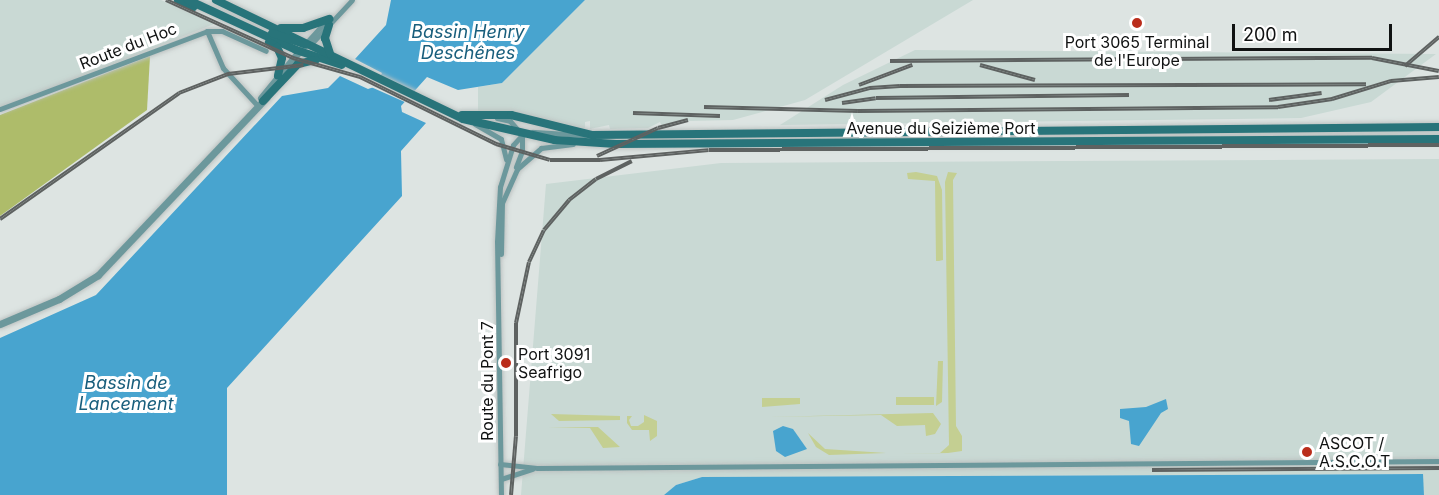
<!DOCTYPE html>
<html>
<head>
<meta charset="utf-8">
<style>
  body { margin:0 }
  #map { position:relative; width:1439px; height:495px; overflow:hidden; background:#dde4e2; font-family:Inter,sans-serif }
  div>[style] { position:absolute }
  .built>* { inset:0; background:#c9d9d4 }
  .green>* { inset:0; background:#c4cf92; transform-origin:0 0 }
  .forest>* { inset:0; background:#aebc6a }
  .water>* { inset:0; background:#48a4cf }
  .pier>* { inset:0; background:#dde4e2 }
  .roads { filter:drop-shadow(0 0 2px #bcc2c1) drop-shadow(0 0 2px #bcc2c1) }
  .minor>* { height:5px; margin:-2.5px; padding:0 2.5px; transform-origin:2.5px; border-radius:2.5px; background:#6c989c }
  .tertiary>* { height:7px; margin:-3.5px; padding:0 3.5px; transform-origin:3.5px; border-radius:3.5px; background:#6c989c }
  .secondary>* { height:8px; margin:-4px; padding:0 4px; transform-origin:4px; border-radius:4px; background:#28747a }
  .rail>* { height:4px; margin-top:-2px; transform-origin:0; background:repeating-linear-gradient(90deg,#fff 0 4.5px,#5e6261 0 9px); box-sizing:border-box; border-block:2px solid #5e6261 }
  .dots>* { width:16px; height:16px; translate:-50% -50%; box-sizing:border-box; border:3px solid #fff; border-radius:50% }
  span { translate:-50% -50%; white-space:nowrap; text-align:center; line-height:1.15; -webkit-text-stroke:6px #fff; paint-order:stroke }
  .poi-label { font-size:16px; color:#101212 }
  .left { translate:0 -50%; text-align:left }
  .street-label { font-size:16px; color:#101212 }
  .water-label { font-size:18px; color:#185e7c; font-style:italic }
  .scale { position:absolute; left:1232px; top:24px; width:160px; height:27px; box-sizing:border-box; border:3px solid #101212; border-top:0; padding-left:8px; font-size:18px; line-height:21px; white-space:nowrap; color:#101212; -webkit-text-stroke:4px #fff; paint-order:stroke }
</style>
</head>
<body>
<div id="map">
  <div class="built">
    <div style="clip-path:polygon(0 0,161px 0,214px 24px,0 109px)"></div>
    <div style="clip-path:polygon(585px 0,973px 0,805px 100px,733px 120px,687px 121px,663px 129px,660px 122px,648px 128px,610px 129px,609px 125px,590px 129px,590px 121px,585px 122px,585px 129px,520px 113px,478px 115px,478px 87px,502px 83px)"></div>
    <div style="clip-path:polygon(915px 50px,1436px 54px,1371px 102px,1301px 118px,780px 125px,843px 85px)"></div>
    <div style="clip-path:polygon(1439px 159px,1439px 495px,1424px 495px,1422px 474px,702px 477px,676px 485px,664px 495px,521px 495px,546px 184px,721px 163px)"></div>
  </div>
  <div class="green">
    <div style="clip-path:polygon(916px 172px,937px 176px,942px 190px,943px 260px,939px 261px,936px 261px,935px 181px,908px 179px,907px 173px)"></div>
    <div style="clip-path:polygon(948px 172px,957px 173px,953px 180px,956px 426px,962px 436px,962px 451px,948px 453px,896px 454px,940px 453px,949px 445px,945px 182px)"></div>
    <div style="clip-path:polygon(938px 361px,943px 361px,942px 402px,936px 406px)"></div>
    <div style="left:934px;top:397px;width:8px;height:38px;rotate:90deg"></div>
    <div style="clip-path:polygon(762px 398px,800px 398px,800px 404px,762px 407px)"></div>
    <div style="clip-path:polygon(933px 413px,941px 424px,935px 434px,926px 436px,925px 425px,897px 426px,881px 415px,768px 417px)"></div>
    <div style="clip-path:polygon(551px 414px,620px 416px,620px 420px,559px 421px)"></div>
    <div style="clip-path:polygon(644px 415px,657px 421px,657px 436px,650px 441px,649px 430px,632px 430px,627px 423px,627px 416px,632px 416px,629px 420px,631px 426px,638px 426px,644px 422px)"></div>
    <div style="clip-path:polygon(548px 427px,598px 427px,620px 447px,603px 448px,590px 428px)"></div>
    <div style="clip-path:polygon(808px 433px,825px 449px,886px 453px,829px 455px,816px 447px)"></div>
  </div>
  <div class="forest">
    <div style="clip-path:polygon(150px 56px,147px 110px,0 216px,0 115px)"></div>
  </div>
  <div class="water">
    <div style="clip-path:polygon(391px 0,585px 0,502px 83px,458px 90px,427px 77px,401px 106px,402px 112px,426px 123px,401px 151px,402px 196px,227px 388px,227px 495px,0 495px,0 338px,96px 295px,282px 96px,328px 88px,340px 76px,368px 89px,374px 87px,382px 73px,355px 59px,386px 25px)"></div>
    <div style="clip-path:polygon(1166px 399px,1168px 409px,1161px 413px,1139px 446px,1131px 444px,1129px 421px,1120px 418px,1120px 409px,1146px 407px)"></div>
    <div style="clip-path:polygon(783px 426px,793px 429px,807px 449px,785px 457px,776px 451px,773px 431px)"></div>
    <div style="clip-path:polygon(1423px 474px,1424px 495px,664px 495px,676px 485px,702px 477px)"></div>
  </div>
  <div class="pier">
    <div style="clip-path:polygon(378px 77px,416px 93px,407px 103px,371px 87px)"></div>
  </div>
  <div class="roads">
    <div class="minor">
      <div style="left:207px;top:31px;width:40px;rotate:66.6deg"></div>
      <div style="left:223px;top:68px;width:52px;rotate:47.4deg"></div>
      <div style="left:307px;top:42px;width:27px;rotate:-48deg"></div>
      <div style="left:311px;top:44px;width:60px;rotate:-47deg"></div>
      <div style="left:0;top:109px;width:221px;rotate:-20.6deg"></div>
      <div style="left:207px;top:31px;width:15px"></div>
      <div style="left:222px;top:31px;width:48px;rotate:24.4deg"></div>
      <div style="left:497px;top:118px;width:13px;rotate:13deg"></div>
      <div style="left:510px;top:121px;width:18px;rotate:49deg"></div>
      <div style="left:522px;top:135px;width:16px;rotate:90deg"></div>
      <div style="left:522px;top:151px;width:17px;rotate:111deg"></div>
      <div style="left:475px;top:124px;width:30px;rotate:30deg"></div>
      <div style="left:501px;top:139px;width:21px;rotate:76deg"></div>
      <div style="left:501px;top:254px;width:51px;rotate:-88.9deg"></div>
      <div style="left:502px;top:203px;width:37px;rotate:-66deg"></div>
      <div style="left:517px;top:169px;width:32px;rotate:-41deg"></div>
      <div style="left:541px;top:148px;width:32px;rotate:-7deg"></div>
      <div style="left:500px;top:464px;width:37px;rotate:6deg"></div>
      <div style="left:537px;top:468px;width:902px;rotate:-0.44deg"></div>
      <div style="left:501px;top:479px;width:33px;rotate:-18deg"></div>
      <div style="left:501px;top:495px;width:253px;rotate:-90.9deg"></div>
      <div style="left:497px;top:242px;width:55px;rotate:-86.9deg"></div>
      <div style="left:500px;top:187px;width:44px;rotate:-72.8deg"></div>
      <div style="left:513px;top:145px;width:13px;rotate:-48deg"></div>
      <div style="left:522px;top:135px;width:11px;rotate:-15deg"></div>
      <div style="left:533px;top:132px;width:52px;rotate:3.3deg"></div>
    </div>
    <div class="tertiary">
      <div style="left:261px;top:98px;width:63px;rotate:-50.8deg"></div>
      <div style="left:0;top:324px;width:64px;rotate:-23deg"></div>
      <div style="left:59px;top:299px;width:46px;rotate:-31.6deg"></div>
      <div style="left:98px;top:275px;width:244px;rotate:-46.5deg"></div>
    </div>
    <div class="secondary">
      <div style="left:178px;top:0;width:17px;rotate:25deg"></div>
      <div style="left:188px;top:0;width:119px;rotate:24.8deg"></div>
      <div style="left:296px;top:50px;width:48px;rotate:18.1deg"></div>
      <div style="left:216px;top:0;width:274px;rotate:25.7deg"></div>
      <div style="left:463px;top:119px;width:94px;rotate:12.9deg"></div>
      <div style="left:555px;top:140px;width:61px;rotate:3.8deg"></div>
      <div style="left:616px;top:144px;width:823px;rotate:-0.35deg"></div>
      <div style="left:329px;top:25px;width:14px;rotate:107deg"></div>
      <div style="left:325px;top:38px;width:16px;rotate:72deg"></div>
      <div style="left:281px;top:28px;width:22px"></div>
      <div style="left:303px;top:28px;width:28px;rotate:-19deg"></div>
      <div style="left:272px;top:33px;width:36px;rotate:19deg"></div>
      <div style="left:269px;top:42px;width:9px;rotate:32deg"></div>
      <div style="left:277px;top:47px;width:12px;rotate:66deg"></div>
      <div style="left:282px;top:58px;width:18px;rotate:103deg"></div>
      <div style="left:263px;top:101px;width:51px;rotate:-46.6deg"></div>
      <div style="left:298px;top:64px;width:18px;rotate:-13deg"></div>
      <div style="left:462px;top:115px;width:49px"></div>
      <div style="left:511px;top:115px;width:83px;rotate:13.9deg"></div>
      <div style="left:592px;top:135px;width:847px;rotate:-0.54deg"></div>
    </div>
  </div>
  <div class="rail">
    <div style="left:166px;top:0;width:140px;rotate:24.5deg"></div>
    <div style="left:293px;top:58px;width:70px;rotate:15.8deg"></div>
    <div style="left:360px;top:77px;width:152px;rotate:26.2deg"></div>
    <div style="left:496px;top:144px;width:56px;rotate:16.5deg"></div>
    <div style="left:550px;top:160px;width:50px"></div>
    <div style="left:600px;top:160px;width:109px;rotate:-5.2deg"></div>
    <div style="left:709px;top:150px;width:730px;rotate:-0.39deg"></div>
    <div style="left:890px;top:61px;width:482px;rotate:-0.4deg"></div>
    <div style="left:1372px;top:58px;width:68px;rotate:11deg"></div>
    <div style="left:980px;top:65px;width:57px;rotate:15.3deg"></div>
    <div style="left:1405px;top:66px;width:45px;rotate:-40.5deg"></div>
    <div style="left:859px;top:85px;width:57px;rotate:-20.7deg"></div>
    <div style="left:825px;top:100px;width:47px;rotate:-14.9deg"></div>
    <div style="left:870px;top:88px;width:30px;rotate:-4deg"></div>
    <div style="left:900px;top:86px;width:466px;rotate:-0.2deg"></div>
    <div style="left:1269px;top:100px;width:53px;rotate:-7.5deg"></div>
    <div style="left:842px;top:103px;width:34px;rotate:-8deg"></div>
    <div style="left:876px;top:98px;width:253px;rotate:-0.7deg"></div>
    <div style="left:704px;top:107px;width:154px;rotate:1.5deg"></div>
    <div style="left:858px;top:111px;width:420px;rotate:-0.5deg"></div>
    <div style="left:1278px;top:107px;width:55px;rotate:-8.4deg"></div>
    <div style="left:1332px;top:99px;width:62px;rotate:-17deg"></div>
    <div style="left:1391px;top:81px;width:48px;rotate:-4.8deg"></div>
    <div style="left:633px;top:113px;width:87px;rotate:2deg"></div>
    <div style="left:597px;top:156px;width:67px;rotate:-24.7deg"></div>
    <div style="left:658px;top:128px;width:31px;rotate:-15deg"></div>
    <div style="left:0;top:219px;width:219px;rotate:-35.1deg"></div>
    <div style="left:179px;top:93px;width:53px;rotate:-21.2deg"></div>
    <div style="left:228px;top:74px;width:76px;rotate:-6.8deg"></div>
    <div style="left:1152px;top:470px;width:287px;rotate:-0.4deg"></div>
    <div style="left:511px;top:495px;width:59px;rotate:-85.2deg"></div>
    <div style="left:516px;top:436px;width:113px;rotate:-90deg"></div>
    <div style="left:516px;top:323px;width:62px;rotate:-78deg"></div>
    <div style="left:529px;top:262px;width:35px;rotate:-65deg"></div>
    <div style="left:544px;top:230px;width:39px;rotate:-50deg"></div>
    <div style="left:569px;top:200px;width:34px;rotate:-38deg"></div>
    <div style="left:596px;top:179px;width:40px;rotate:-26.6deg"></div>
  </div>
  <div class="dots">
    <div style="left:1137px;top:23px;background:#ba2d1b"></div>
    <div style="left:506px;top:363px;background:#ba2d1b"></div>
    <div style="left:1307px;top:452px;background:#ba2d1b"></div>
  </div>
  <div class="poi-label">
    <span style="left:1137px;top:51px">Port 3065 Terminal<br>de l'Europe</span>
    <span class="left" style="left:518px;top:363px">Port 3091<br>Seafrigo</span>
    <span class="left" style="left:1319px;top:452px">ASCOT /<br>A.S.C.O.T</span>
  </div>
  <div class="street-label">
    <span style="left:128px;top:46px;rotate:-21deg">Route du Hoc</span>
    <span style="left:941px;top:128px">Avenue du Seizième Port</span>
    <span style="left:487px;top:381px;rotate:-90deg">Route du Pont 7</span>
  </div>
  <div class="water-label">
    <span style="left:468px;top:43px">Bassin Henry<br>Deschênes</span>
    <span style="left:126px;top:394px">Bassin de<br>Lancement</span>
  </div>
  <div class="scale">200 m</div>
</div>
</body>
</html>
